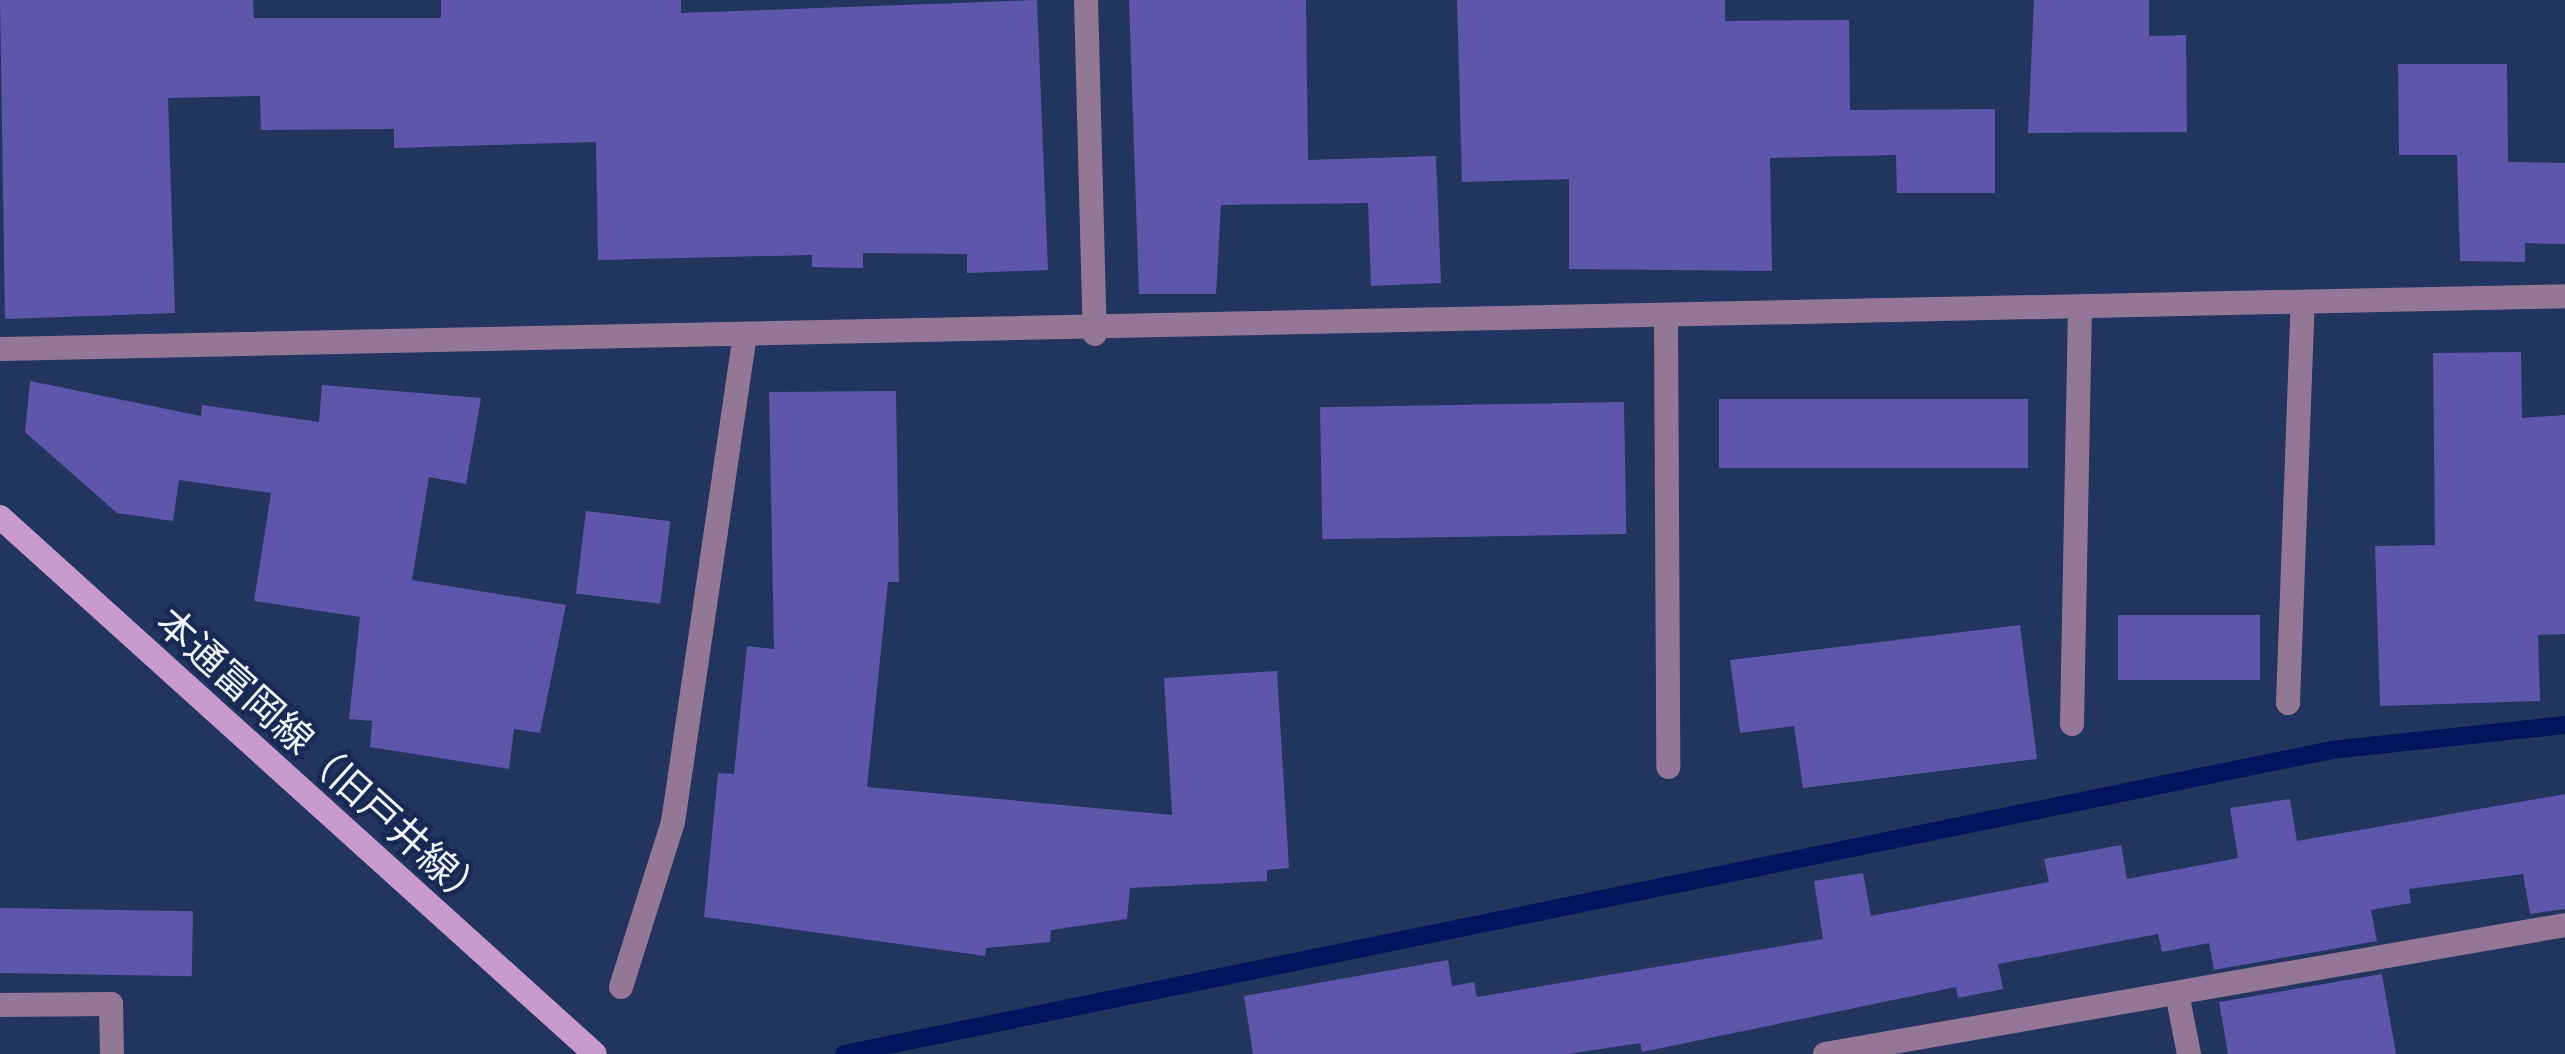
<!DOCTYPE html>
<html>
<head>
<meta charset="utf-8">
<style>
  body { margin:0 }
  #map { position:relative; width:2565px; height:1054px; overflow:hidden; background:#22355e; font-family:"Archivo Narrow","Noto Sans JP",sans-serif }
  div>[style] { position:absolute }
  .stream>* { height:18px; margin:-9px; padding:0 9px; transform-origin:9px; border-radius:9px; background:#01145c }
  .building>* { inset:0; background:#5d56aa; transform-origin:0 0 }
  .lane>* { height:24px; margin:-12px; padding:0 12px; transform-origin:12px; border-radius:12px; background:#947796 }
  .street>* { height:24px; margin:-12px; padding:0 12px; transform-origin:12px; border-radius:12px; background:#947796 }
  .secondary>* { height:24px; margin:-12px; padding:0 12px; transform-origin:12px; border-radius:12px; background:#c99acd }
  span { translate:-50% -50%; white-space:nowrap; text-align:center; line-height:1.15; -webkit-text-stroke:9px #182a53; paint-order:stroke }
  .street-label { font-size:39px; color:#f2f5fa }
</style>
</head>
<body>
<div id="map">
  <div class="stream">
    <div style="left:844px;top:1054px;width:1518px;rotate:-11.55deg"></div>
    <div style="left:2331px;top:750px;width:235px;rotate:-6.1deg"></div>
  </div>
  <div class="building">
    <div style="clip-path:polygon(0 0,253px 0,254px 18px,441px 18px,441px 0,681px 0,681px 13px,1037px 0,1048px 270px,967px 273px,967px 254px,863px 253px,863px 268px,812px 267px,812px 255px,598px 260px,596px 142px,394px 148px,394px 129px,261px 130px,260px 96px,168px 98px,175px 313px,5px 319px)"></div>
    <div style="clip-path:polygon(1129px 0,1306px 0,1308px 160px,1436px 156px,1441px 283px,1371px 286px,1368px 203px,1221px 205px,1216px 294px,1139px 294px)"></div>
    <div style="clip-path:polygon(1457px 0,1725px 0,1725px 21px,1849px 20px,1850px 110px,1995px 109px,1995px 193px,1897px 193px,1896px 155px,1770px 158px,1772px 271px,1569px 269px,1569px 179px,1462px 182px)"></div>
    <div style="clip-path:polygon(2034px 0,2149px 0,2149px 36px,2186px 35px,2187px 132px,2028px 133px)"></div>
    <div style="clip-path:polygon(2398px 64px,2507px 64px,2508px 162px,2565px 163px,2565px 244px,2525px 243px,2525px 262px,2460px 261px,2457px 155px,2399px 155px)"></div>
    <div style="clip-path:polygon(2521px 352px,2522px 418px,2565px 415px,2565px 634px,2538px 635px,2540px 701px,2380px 706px,2375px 546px,2435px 545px,2433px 353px)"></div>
    <div style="clip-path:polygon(30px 381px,201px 416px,202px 405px,319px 422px,322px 385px,481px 398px,466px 484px,429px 477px,412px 580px,566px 605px,540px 733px,514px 729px,509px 769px,370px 747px,372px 721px,349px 719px,360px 617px,254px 601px,271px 493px,179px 480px,173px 521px,117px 513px,25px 432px)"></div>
    <div style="clip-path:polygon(896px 391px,899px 582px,888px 582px,867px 787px,1172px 815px,1164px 678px,1277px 671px,1289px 868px,1267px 870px,1267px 881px,1130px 888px,1127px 919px,1051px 930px,1050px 942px,986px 948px,985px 956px,704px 917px,718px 773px,734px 774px,747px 646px,774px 649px,769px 392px)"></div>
    <div style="left:2028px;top:399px;width:69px;height:309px;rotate:90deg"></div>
    <div style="left:1624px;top:402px;width:132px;height:304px;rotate:89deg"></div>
    <div style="left:586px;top:511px;width:85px;height:83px;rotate:7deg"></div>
    <div style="left:2118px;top:615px;width:142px;height:65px"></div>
    <div style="clip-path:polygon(2020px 625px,2037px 759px,1803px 788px,1794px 726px,1740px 733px,1730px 660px)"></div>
    <div style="clip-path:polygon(2565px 794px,2565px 909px,2530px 914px,2523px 874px,2409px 889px,2411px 903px,2371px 910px,2377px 941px,2214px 970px,2209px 943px,2162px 952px,2158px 934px,1998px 964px,2003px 989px,1958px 998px,1956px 987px,1642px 1052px,1640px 1043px,1568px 1054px,1253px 1054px,1244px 996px,1448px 960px,1452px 986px,1474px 982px,1477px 997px,1823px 939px,1814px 881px,1863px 873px,1871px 916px,2049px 882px,2044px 859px,2121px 845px,2127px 879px,2238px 858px,2230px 808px,2290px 799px,2297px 841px)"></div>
    <div style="left:0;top:908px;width:193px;height:65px;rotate:1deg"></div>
    <div style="clip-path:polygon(2382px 974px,2396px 1054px,2228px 1054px,2219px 1002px)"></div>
  </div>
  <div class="lane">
    <div style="left:621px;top:987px;width:173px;rotate:-72.5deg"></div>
    <div style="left:673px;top:822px;width:491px;rotate:-81.6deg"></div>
  </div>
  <div class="street">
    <div style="left:1086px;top:0;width:334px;rotate:88.5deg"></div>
    <div style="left:1666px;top:318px;width:449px;rotate:89.7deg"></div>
    <div style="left:0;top:349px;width:2566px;rotate:-1.18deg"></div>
    <div style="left:2288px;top:703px;width:401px;rotate:-87.9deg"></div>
    <div style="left:2072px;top:724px;width:417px;rotate:-88.9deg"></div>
    <div style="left:2177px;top:993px;width:62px;rotate:78.9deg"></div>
    <div style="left:0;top:1005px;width:111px;rotate:-0.5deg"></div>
    <div style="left:111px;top:1004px;width:50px;rotate:88.9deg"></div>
    <div style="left:1825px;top:1054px;width:751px;rotate:-9.89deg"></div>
  </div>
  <div class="secondary">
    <div style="left:0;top:517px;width:801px;rotate:42.07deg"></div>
  </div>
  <div class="street-label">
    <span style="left:322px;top:759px;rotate:42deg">本通富岡線（旧戸井線）</span>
  </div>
</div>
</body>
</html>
